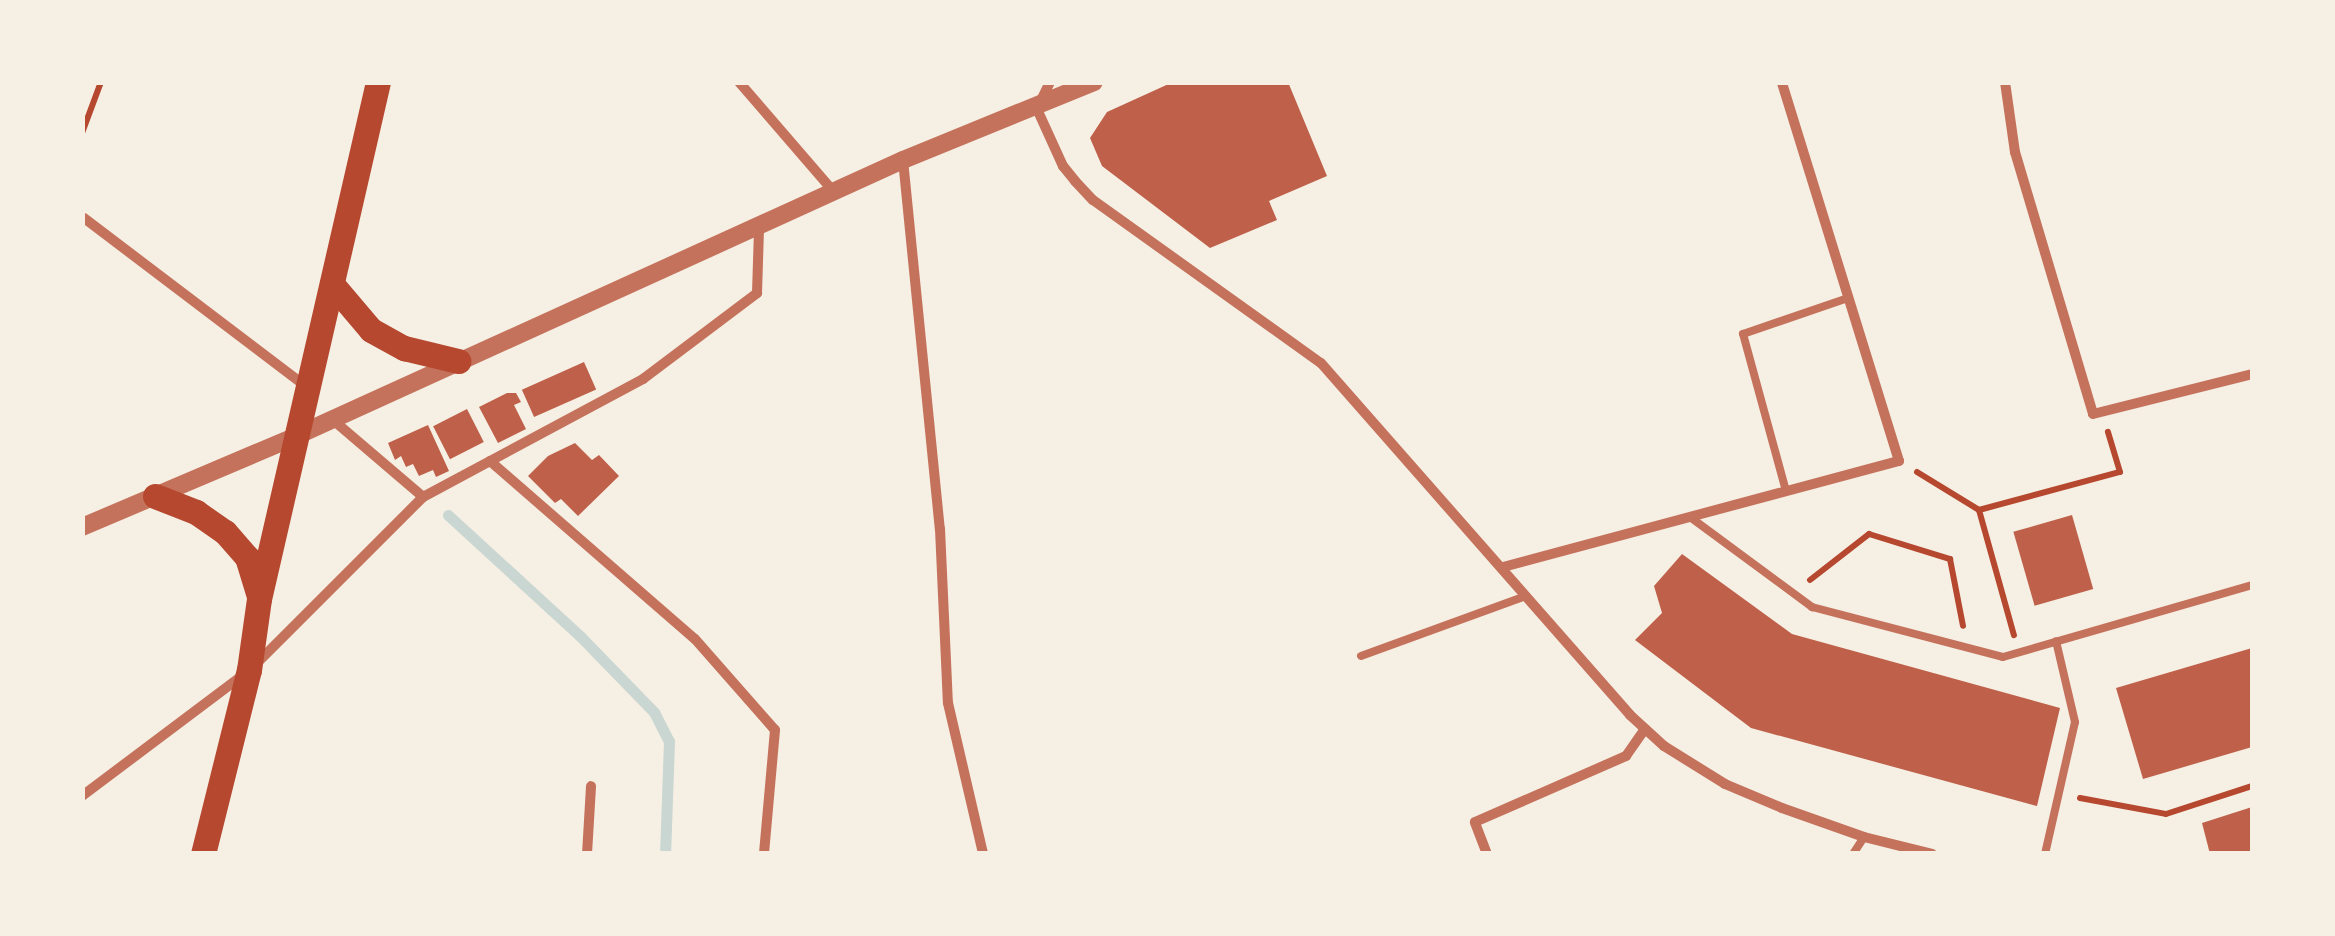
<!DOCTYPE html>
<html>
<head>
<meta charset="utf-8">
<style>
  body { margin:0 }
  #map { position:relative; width:2335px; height:936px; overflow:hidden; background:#f6efe4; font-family:Poppins,sans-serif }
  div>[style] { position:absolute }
  .stream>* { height:11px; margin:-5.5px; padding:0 5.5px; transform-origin:5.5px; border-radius:5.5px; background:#c9d6d2 }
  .building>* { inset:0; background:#bf614a; transform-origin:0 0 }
  .path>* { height:6px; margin:-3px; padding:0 3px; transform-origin:3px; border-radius:3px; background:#b5482f }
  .service>* { height:8px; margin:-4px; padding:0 4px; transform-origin:4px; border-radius:4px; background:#c5725c }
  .minor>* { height:10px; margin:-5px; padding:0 5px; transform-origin:5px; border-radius:5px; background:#c5725c }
  .tertiary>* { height:18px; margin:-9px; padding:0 9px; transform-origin:9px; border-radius:9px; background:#c5725c }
  .primary>* { height:25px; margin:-12.5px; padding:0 12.5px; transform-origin:12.5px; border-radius:12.5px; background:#b5482f }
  span { translate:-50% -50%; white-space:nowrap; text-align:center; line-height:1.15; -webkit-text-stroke:8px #f6efe4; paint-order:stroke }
  .frame { position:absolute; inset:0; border:85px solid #f6efe4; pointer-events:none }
</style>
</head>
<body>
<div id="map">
  <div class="stream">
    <div style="left:448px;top:515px;width:179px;rotate:42.5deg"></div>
    <div style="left:580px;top:636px;width:106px;rotate:45.8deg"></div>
    <div style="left:654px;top:712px;width:33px;rotate:63deg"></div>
    <div style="left:669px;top:741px;width:113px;rotate:92deg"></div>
  </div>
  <div class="building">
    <div style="clip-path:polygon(1173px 82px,1288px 82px,1327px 176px,1269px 201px,1277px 220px,1210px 248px,1102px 166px,1090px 138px,1107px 112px)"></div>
    <div style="left:584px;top:362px;width:30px;height:68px;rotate:66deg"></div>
    <div style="clip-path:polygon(507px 393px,516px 393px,521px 402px,514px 405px,526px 429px,498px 443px,479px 407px)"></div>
    <div style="left:467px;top:409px;width:37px;height:38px;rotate:63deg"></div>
    <div style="clip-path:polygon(428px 425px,449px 471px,436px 477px,433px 470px,419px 476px,413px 464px,406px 467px,401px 456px,395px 460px,388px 443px)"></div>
    <div style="clip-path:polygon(575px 443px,592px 460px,599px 455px,619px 476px,578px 516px,561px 499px,555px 503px,528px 476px,548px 456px)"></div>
    <div style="left:2072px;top:515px;width:77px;height:61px;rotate:74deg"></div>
    <div style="clip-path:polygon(1682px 554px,1792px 634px,2060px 708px,2037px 806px,1751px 728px,1635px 640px,1662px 613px,1654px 586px)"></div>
    <div style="clip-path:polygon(2252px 648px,2252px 747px,2143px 779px,2116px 688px)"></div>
    <div style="clip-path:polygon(2252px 807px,2252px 854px,2210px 854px,2202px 823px)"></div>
  </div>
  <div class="path">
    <div style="left:82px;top:133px;width:54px;rotate:-69.6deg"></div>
    <div style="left:1917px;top:472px;width:73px;rotate:31.5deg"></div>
    <div style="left:1979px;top:510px;width:130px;rotate:74.4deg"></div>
    <div style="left:1979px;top:510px;width:146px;rotate:-15.1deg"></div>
    <div style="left:2120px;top:472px;width:42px;rotate:-106.7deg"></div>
    <div style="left:1810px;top:580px;width:75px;rotate:-37.9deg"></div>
    <div style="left:1869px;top:534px;width:85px;rotate:17.2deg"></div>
    <div style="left:1950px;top:559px;width:68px;rotate:79deg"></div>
    <div style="left:2080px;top:798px;width:87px;rotate:10.5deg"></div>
    <div style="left:2166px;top:814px;width:90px;rotate:-18deg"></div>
  </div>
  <div class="service">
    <div style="left:1786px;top:491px;width:163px;rotate:-105.3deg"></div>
    <div style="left:1743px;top:334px;width:111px;rotate:-18.9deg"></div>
    <div style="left:1690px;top:517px;width:152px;rotate:36.4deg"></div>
    <div style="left:1812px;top:607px;width:197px;rotate:14.7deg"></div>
    <div style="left:2003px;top:657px;width:259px;rotate:-16.1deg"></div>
    <div style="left:1361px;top:656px;width:176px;rotate:-20deg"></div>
    <div style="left:1853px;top:854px;width:20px;rotate:-57deg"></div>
    <div style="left:2045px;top:854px;width:135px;rotate:-77.2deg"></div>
    <div style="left:2075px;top:722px;width:83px;rotate:-103.2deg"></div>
  </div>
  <div class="minor">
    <div style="left:739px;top:82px;width:144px;rotate:49.2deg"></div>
    <div style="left:1050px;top:82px;width:30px;rotate:116deg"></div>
    <div style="left:1037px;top:109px;width:63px;rotate:65.5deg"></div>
    <div style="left:1063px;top:166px;width:19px;rotate:51deg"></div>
    <div style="left:1075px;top:181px;width:26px;rotate:47deg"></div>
    <div style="left:1093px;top:200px;width:280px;rotate:35.6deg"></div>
    <div style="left:1321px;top:363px;width:468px;rotate:48.7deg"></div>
    <div style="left:1630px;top:715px;width:46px;rotate:42.4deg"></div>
    <div style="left:1664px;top:746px;width:72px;rotate:31.9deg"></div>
    <div style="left:1725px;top:784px;width:62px;rotate:22.8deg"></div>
    <div style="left:1782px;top:808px;width:87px;rotate:19.5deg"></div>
    <div style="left:1864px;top:837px;width:70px;rotate:14deg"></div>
    <div style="left:2005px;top:82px;width:71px;rotate:81.9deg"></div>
    <div style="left:2015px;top:152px;width:273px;rotate:73.4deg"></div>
    <div style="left:2093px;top:414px;width:164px;rotate:-14.1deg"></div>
    <div style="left:903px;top:160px;width:371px;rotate:84.3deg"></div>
    <div style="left:940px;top:529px;width:174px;rotate:87.4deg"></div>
    <div style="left:948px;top:703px;width:155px;rotate:76.9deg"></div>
    <div style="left:84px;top:218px;width:280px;rotate:37.2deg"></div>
    <div style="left:333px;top:420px;width:118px;rotate:40.5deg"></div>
    <div style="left:490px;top:461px;width:271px;rotate:41deg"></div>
    <div style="left:695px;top:639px;width:121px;rotate:48.7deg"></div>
    <div style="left:775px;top:730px;width:124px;rotate:95.1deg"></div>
    <div style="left:1503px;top:567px;width:410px;rotate:-15deg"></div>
    <div style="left:1899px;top:461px;width:397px;rotate:-107.2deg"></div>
    <div style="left:256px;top:664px;width:236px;rotate:-45deg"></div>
    <div style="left:423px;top:497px;width:250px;rotate:-28.2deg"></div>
    <div style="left:643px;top:379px;width:143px;rotate:-37deg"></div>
    <div style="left:757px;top:293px;width:65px;rotate:-88.2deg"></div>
    <div style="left:82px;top:796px;width:201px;rotate:-36.9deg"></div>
    <div style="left:587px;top:854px;width:68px;rotate:-86.6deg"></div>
    <div style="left:1487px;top:854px;width:34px;rotate:-111deg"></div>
    <div style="left:1475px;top:822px;width:165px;rotate:-23.6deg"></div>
    <div style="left:1626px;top:756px;width:33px;rotate:-55deg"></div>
  </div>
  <div class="tertiary">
    <div style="left:82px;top:527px;width:233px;rotate:-23deg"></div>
    <div style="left:296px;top:436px;width:667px;rotate:-24.45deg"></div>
    <div style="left:903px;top:160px;width:206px;rotate:-22.2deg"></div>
  </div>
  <div class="primary">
    <div style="left:332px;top:284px;width:60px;rotate:49.7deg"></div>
    <div style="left:371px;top:330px;width:38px;rotate:29deg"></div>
    <div style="left:404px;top:348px;width:56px;rotate:13.5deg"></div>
    <div style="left:155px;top:496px;width:44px;rotate:21.3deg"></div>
    <div style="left:196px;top:512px;width:35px;rotate:35deg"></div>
    <div style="left:225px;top:532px;width:33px;rotate:49deg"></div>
    <div style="left:247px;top:557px;width:39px;rotate:73deg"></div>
    <div style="left:203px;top:854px;width:190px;rotate:-76deg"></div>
    <div style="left:249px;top:670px;width:72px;rotate:-82deg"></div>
    <div style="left:259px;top:599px;width:531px;rotate:-77.04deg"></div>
  </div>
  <div class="frame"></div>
</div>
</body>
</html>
